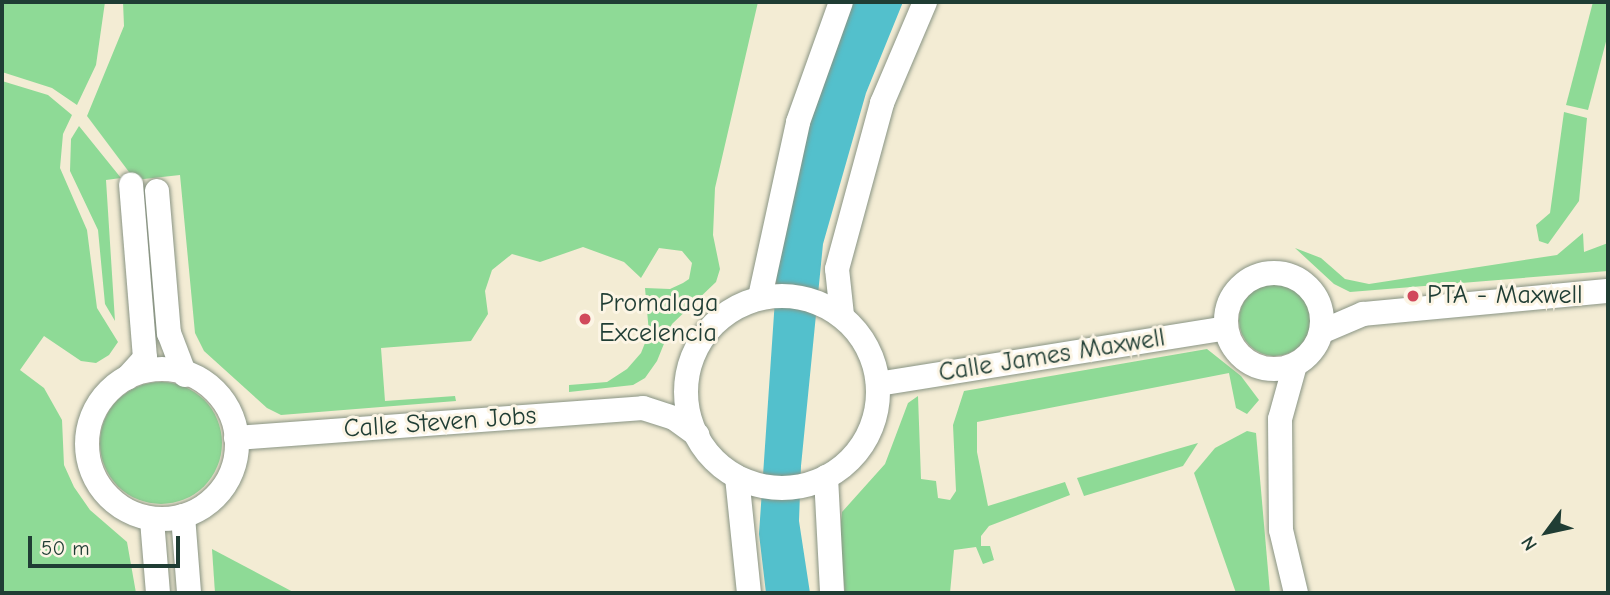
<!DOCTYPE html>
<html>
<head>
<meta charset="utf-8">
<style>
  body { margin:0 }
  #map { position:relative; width:1610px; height:595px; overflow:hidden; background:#f3ecd4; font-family:"Comic Neue",sans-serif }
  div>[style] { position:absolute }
  .green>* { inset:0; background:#8eda96 }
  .round { border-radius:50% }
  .water>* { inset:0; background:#53c0cc }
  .roads { filter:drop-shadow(0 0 2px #899484) drop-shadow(0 0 2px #899484) }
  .minor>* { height:24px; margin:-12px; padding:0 12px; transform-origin:12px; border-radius:12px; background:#fff }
  .minor>.ring { margin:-12px; padding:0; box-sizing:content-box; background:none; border:24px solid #fff; border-radius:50% }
  .dots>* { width:19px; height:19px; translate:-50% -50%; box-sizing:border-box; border:4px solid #fcf5e5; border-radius:50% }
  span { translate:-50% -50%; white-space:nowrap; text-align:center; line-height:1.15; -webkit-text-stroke:6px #fcf5e5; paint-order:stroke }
  .poi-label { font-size:26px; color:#1f3d34 }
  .left { translate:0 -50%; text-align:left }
  .street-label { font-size:26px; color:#1f3d34 }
  .frame { position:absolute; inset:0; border:4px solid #1f3d34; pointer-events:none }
  .north { position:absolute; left:1512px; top:497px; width:70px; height:70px; -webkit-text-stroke:5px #fcf5e5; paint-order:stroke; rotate:237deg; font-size:19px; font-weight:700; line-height:28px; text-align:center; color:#1f3d34 }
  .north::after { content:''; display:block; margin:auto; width:24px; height:32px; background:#1f3d34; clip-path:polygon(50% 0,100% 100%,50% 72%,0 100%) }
  .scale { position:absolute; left:28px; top:536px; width:152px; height:32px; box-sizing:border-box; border:4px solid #1f3d34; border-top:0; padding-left:9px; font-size:21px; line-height:24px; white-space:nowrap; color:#1f3d34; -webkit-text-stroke:5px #fcf5e5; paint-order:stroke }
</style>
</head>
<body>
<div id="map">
  <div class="green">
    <div style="clip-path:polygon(2px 2px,105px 2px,96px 65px,77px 105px,52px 88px,2px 72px)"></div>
    <div style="clip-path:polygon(123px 2px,758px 2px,715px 188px,713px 235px,720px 269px,716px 282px,672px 324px,657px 361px,645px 378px,633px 385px,569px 392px,569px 385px,607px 382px,627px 369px,641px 353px,649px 333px,645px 288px,670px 289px,683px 283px,689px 279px,692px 263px,682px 251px,659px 248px,641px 278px,624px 262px,583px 247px,540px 262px,512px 254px,492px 270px,485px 291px,488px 314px,471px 341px,381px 348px,385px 401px,455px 396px,456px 401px,281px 415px,267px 408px,204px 351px,195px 333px,180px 175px,135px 180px,87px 116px,124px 26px)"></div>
    <div style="clip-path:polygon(1593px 2px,1608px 2px,1608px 34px,1588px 110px,1566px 105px)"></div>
    <div style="clip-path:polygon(2px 81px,48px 95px,72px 115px,63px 134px,60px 168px,87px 230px,97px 308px,118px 342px,109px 355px,96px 363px,81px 361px,44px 336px,20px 370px,44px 388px,62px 420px,64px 465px,74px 487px,90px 510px,127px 542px,136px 593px,2px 593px)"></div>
    <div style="clip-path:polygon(1564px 112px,1587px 118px,1579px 201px,1548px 244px,1539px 241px,1536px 225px,1550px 213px)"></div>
    <div style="clip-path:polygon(79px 126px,121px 178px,106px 180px,115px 321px,105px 304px,98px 230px,70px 171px,71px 139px)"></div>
    <div style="clip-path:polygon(1583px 233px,1584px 252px,1608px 243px,1608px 271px,1350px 292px,1334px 284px,1295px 248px,1321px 258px,1345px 279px,1369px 284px,1557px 255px)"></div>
    <div class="round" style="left:1239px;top:284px;width:72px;height:72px"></div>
    <div style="clip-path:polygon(1207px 349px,1241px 376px,1259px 400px,1247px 414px,1236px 408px,1229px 373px,977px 422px,977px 452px,988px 506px,1065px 482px,1070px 495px,989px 526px,981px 536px,981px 546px,990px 546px,994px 560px,983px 564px,976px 547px,954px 550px,950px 593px,845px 593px,839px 540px,842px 512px,885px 464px,908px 403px,918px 396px,921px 479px,936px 481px,938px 498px,950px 500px,956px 491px,953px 425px,964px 391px)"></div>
    <div class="round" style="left:100px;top:382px;width:122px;height:122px"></div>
    <div style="clip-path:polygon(1247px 431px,1256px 433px,1270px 593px,1236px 593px,1194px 473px,1215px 448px)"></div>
    <div style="clip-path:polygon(1198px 443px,1183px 466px,1084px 496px,1077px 478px)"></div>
    <div style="clip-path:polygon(212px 549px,295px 593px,215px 593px)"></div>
  </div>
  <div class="water">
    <div style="clip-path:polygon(851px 2px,903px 2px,866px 93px,823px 244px,801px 466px,799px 521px,810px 593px,766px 593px,759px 534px,780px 226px,800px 148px)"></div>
  </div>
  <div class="roads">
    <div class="minor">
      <div style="left:157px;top:191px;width:143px;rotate:85.2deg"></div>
      <div style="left:169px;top:333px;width:45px;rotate:69.1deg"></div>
      <div class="ring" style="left:1226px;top:273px;width:72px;height:72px"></div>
      <div class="ring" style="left:686px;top:296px;width:168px;height:168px"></div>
      <div style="left:760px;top:297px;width:179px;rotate:-77.7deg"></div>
      <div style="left:798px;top:122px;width:127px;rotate:-70.3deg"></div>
      <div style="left:842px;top:315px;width:46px;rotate:-96.2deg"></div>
      <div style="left:837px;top:269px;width:172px;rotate:-74.8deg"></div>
      <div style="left:882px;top:103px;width:110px;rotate:-66.9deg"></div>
      <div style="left:1321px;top:332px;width:46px;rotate:-23.2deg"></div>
      <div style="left:1363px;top:314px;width:246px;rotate:-5.4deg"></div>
      <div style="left:1295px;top:365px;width:56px;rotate:105.5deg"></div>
      <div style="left:1280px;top:419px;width:111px;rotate:89.5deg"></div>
      <div style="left:1281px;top:530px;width:65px;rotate:76.6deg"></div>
      <div class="ring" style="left:87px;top:369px;width:126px;height:126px"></div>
      <div style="left:127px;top:378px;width:27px;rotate:-48deg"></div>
      <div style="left:145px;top:358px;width:174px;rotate:-94.6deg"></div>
      <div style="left:878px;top:384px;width:352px;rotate:-9.1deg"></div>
      <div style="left:236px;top:438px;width:408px;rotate:-4.2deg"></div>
      <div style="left:643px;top:408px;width:33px;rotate:18deg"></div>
      <div style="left:674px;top:418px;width:29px;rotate:36deg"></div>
      <div style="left:737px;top:477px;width:117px;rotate:84.1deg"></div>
      <div style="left:826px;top:477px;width:116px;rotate:87deg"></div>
      <div style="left:183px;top:516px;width:77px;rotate:85.5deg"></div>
      <div style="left:152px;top:520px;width:73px;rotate:85.3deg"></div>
    </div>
  </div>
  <div class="dots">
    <div style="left:1413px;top:296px;background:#d1495b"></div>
    <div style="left:585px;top:319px;background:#d1495b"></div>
  </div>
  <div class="poi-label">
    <span class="left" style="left:1427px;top:296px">PTA - Maxwell</span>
    <span class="left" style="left:599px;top:319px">Promalaga<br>Excelencia</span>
  </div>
  <div class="street-label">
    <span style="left:1052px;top:356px;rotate:-9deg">Calle James Maxwell</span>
    <span style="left:440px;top:423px;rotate:-4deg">Calle Steven Jobs</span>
  </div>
  <div class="frame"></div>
  <div class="north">N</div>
  <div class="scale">50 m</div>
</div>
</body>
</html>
